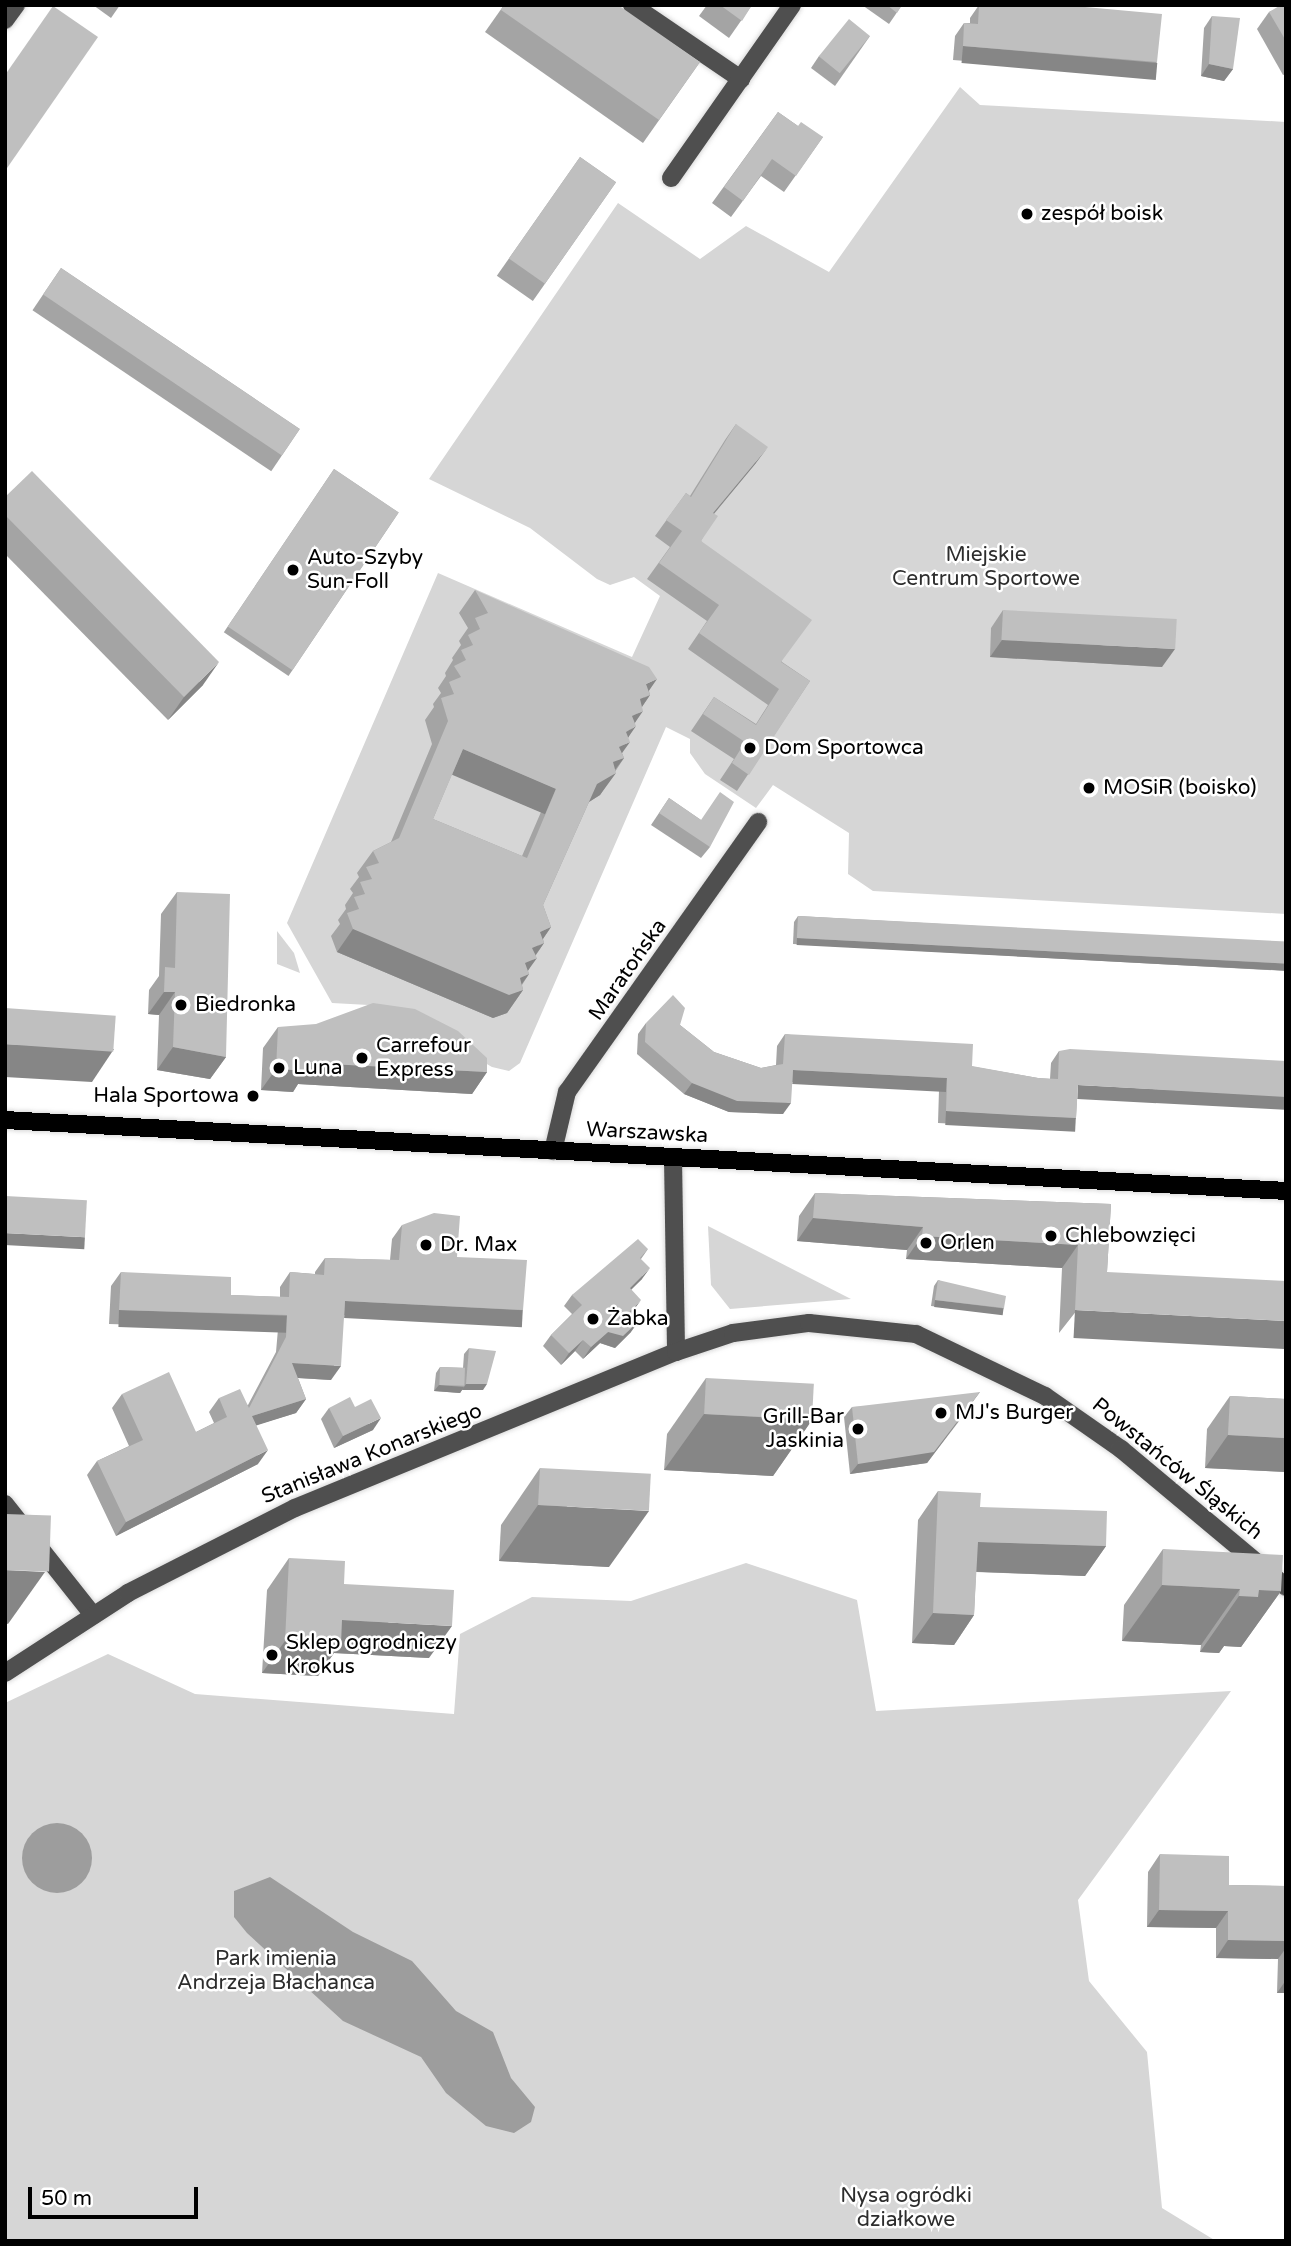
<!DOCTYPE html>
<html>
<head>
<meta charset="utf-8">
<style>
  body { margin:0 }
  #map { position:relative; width:1291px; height:2246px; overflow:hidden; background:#fff; font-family:"Varela Round",sans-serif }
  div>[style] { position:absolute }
  .green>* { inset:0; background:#d6d6d6 }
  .water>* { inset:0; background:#9d9d9d }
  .round { border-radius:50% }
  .roads { filter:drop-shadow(0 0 2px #dbdbdb) drop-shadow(0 0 2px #dbdbdb) }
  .minor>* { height:18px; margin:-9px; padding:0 9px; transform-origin:9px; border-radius:9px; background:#4f4f4f }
  .major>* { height:18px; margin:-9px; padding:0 9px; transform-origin:9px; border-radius:9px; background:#000 }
  .wall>* { inset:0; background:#a4a4a4; transform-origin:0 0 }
  .shaded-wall>* { inset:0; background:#868686; transform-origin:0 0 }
  .building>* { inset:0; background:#bfbfbf; transform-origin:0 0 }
  .dots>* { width:19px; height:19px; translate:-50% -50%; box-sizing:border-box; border:4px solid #fff; border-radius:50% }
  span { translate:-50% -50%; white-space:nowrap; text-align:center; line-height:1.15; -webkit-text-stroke:5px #fff; paint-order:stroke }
  .poi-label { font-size:21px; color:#000 }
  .left { translate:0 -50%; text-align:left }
  .right { translate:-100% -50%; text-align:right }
  .park-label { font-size:21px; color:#2d2d2d }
  .street-label { font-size:21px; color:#000 }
  .frame { position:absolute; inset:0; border:7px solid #000; pointer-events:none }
  .scale { position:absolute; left:28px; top:2187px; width:170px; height:32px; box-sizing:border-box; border:4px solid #000; border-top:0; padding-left:9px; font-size:21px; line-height:24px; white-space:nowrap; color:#000; -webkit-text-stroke:5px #fff; paint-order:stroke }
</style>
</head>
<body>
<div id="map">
  <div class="green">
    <div style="clip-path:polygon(960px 87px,980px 105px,1286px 122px,1286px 914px,873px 891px,848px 874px,849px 833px,773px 785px,756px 808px,705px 774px,690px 753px,690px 739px,666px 727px,520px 1063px,509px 1071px,492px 1067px,387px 1006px,332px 1003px,287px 923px,438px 573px,632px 657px,660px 596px,634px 577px,610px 585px,597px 579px,530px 528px,429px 479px,618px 203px,700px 259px,746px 226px,829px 272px)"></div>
    <div style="clip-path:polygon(277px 931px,294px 953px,300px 973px,277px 964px)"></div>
    <div style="clip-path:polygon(708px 1226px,851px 1299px,730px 1309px,711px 1285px)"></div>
    <div style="clip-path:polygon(746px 1563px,857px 1600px,876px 1711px,1231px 1691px,1078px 1900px,1089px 1981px,1147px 2052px,1162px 2208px,1216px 2241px,5px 2241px,5px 1703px,108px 1654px,195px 1694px,454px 1714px,460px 1634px,532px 1597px,631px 1601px)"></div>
  </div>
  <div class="water">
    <div class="round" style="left:22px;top:1823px;width:70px;height:70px"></div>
    <div style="clip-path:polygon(270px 1877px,353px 1932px,412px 1961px,456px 2011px,493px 2032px,511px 2078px,535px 2107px,531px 2122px,514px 2133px,486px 2126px,446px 2093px,421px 2057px,343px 2021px,247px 1933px,234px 1917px,234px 1891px)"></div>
  </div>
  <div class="roads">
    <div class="minor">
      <div style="left:632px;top:5px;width:132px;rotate:34.2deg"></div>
      <div style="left:5px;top:20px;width:19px;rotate:-54deg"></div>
      <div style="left:671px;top:178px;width:211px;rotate:-55deg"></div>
      <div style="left:553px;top:1151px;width:61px;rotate:-76.7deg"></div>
      <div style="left:567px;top:1092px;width:331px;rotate:-54.7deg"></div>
      <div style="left:673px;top:1158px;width:194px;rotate:89.1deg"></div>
      <div style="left:5px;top:1504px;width:142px;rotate:51.6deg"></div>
      <div style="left:5px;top:1673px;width:147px;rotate:-33deg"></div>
      <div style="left:128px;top:1593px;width:187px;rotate:-27deg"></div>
      <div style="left:295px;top:1508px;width:412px;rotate:-22.3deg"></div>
      <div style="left:676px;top:1352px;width:60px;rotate:-18.4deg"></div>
      <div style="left:733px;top:1333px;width:77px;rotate:-7.5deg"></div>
      <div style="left:809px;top:1323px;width:108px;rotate:5.9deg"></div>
      <div style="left:916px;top:1334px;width:143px;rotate:25.7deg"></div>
      <div style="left:1045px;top:1396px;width:93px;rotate:34.9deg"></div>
      <div style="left:1121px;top:1449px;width:215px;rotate:39.9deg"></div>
    </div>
    <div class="major">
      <div style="left:5px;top:1120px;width:1283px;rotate:3.17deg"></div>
    </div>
  </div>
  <div class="wall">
    <div style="clip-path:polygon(93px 5px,120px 5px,111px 18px)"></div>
    <div style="clip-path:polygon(504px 5px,700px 62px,643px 143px,485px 32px)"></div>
    <div style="clip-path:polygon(707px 5px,752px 5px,729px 38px,699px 16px)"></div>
    <div style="clip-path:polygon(862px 5px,902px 5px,889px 24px)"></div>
    <div style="clip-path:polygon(979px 5px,1063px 5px,1157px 62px,1148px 76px,953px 60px,955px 36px,964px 23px,970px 23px,970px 18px)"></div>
    <div style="clip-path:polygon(1286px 5px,1286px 74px,1283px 75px,1257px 29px,1269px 12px)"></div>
    <div style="clip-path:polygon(1212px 16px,1233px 69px,1224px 81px,1201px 76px,1204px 28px)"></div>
    <div style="clip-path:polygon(870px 36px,835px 86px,811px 68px,819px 56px)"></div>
    <div style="clip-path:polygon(778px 112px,798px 126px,823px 137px,784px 192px,761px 176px,731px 217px,712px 203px)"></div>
    <div style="left:580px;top:157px;width:44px;height:145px;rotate:35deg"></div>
    <div style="left:61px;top:268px;width:288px;height:51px;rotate:34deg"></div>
    <div style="clip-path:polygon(736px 424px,756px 463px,714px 514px,701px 541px,782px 662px,810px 681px,737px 791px,720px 780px,734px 759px,691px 731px,714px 697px,756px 724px,768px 705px,688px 649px,707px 621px,647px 579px,670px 547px,655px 536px,686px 493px,690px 496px,725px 440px)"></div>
    <div style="left:334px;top:469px;width:78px;height:197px;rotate:34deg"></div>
    <div style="clip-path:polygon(5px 497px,203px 685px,168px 720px,5px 554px)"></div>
    <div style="clip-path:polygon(evenodd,475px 590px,649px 691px,650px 695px,642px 707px,628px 738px,622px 753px,624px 758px,600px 795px,589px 802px,543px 905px,551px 927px,543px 939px,544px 943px,536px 955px,528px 971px,529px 974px,522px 985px,523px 990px,507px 1013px,493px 1018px,337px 952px,331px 936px,340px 924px,338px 920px,346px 909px,345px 905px,353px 893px,350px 889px,359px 877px,357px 873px,373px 851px,391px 842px,432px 744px,425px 720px,434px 707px,433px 704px,441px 693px,438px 688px,446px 676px,445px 673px,453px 660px,452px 658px,461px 645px,459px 641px,468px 628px,459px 613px,475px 590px,452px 774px,541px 812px,522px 856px,433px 819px,452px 774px)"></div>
    <div style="clip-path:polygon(1003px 610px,1162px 667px,990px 657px,991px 628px)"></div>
    <div style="clip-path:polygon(669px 798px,701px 820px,710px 847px,701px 858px,651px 825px)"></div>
    <div style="clip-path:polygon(177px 892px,226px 1057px,210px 1079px,157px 1070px,159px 1015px,148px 1014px,149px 990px,159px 976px,161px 914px)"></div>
    <div style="clip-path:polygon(798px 916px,1286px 943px,1286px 971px,793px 944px,794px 922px)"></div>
    <div style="clip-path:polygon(646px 1023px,680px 1025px,714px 1052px,761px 1068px,776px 1065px,777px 1046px,785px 1034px,1038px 1078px,1050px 1079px,1051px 1063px,1059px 1051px,1077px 1097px,1076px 1118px,1068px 1130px,938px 1123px,939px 1090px,792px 1082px,783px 1114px,729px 1112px,684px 1094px,637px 1054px,638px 1034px)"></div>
    <div style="clip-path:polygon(278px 1027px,487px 1072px,472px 1094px,298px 1084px,293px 1092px,261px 1090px,263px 1048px)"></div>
    <div style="clip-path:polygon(815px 1193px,1111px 1204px,1107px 1272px,1059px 1333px,1062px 1268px,906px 1259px,907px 1250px,797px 1241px,799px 1216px)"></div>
    <div style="clip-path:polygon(402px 1225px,457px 1257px,523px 1310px,513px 1324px,344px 1315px,331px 1380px,298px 1378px,306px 1399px,296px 1413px,256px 1425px,258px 1464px,116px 1536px,87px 1475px,97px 1461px,129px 1446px,112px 1408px,122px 1394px,196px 1432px,214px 1423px,209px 1412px,219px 1398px,248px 1405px,276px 1352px,278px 1329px,109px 1324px,111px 1286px,121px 1272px,231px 1295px,280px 1297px,280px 1287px,290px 1272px,315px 1274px,315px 1272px,325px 1258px,390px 1260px,392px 1239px)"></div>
    <div style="clip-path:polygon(648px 1249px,641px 1259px,642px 1279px,631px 1289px,633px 1311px,631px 1313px,631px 1332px,615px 1348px,600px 1343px,583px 1359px,575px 1351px,561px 1365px,543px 1346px,551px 1335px,572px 1314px,564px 1306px,572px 1295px)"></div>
    <div style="clip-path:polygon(938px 1280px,1004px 1308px,1000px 1314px,931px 1306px,934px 1286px)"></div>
    <div style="clip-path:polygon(469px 1348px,483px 1390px,462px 1390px,460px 1393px,434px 1391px,436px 1373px,440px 1367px,463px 1368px,464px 1354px)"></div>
    <div style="clip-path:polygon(706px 1378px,812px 1420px,773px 1476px,664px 1470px,667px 1434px)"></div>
    <div style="clip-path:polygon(1230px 1396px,1286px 1399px,1286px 1472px,1205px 1468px,1207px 1429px)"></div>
    <div style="clip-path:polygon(973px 1403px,927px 1463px,850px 1474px,844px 1417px,852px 1407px)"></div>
    <div style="clip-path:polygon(355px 1407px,373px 1430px,334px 1448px,321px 1419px,329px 1408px)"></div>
    <div style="clip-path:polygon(540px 1468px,609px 1567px,499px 1561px,501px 1525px)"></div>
    <div style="clip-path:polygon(938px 1491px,980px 1507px,1106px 1546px,1085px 1576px,976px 1572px,974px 1615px,954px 1645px,912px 1643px,918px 1520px)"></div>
    <div style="clip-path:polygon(1163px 1549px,1281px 1591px,1241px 1647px,1224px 1646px,1219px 1653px,1200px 1652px,1201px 1645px,1122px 1641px,1124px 1605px)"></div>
    <div style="clip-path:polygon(289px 1558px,344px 1584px,429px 1658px,334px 1653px,318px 1676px,262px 1673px,267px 1590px)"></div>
    <div style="clip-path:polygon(1160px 1854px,1229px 1885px,1286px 1886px,1286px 1993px,1277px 1993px,1278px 1959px,1216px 1958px,1216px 1928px,1147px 1927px,1148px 1872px)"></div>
  </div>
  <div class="shaded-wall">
    <div style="left:963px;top:46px;width:195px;height:17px;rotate:5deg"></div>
    <div style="clip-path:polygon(1209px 64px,1233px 69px,1224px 81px,1201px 76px)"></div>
    <div style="clip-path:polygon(768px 447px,756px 463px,701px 529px,713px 513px)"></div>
    <div style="clip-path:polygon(1002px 640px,1175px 649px,1162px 667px,990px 657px)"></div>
    <div style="clip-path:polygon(219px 662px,203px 685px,168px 720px,184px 697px)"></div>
    <div style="clip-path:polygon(657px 679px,644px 698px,650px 695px,637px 714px,643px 711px,630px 730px,636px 726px,623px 745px,630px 742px,617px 760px,624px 758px,611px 775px,616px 773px,600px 795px,581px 807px,646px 684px)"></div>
    <div style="left:463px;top:749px;width:101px;height:28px;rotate:23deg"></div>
    <div style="clip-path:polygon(551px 927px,538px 946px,544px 943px,532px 960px,537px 958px,524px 976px,529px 974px,516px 992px,523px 990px,507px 1013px,493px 1018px,337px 952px,353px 929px,540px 932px)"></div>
    <div style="left:797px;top:938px;width:490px;height:7px;rotate:3deg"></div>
    <div style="clip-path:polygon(164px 992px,175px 992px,159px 1015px,148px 1014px)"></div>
    <div style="clip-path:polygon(5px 1044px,114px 1049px,92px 1082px,5px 1077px)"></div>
    <div style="clip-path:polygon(173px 1047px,226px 1057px,210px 1079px,157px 1070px)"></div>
    <div style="clip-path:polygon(309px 1063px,487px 1072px,472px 1094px,298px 1084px,293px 1092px,261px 1090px,276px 1069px)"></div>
    <div style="left:793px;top:1070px;width:154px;height:14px;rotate:3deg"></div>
    <div style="clip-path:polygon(692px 1083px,791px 1103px,783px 1114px,729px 1112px,684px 1094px)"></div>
    <div style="left:1078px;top:1085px;width:208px;height:14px;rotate:3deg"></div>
    <div style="left:946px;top:1111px;width:130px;height:14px;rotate:3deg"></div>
    <div style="clip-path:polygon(813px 1218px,923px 1227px,907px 1250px,797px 1241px)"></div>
    <div style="left:5px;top:1233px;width:80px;height:12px;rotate:3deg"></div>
    <div style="clip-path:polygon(922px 1236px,1078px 1245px,1062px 1268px,906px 1259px)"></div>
    <div style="clip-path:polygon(650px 1268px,642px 1279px,622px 1299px,630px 1288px)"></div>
    <div style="clip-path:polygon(641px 1300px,633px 1311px,622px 1322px,630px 1311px)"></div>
    <div style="left:935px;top:1300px;width:69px;height:7px;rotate:7deg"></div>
    <div style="left:345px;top:1301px;width:178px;height:17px;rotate:3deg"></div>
    <div style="left:119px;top:1310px;width:168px;height:17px;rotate:2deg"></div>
    <div style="left:1075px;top:1310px;width:211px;height:28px;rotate:3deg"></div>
    <div style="clip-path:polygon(639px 1321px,631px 1332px,615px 1348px,600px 1343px,583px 1359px,591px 1347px,608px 1332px)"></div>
    <div style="clip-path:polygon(583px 1340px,575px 1351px,561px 1365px,569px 1353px)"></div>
    <div style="clip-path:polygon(292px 1363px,341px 1366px,331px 1380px,282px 1377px)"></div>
    <div style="clip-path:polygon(466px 1384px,487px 1384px,483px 1390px,462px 1390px)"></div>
    <div style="clip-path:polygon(439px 1385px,464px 1387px,460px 1393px,434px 1391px)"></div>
    <div style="clip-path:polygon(980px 1392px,927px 1463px,850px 1474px,858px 1464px)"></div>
    <div style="clip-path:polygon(306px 1399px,296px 1413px,242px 1430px,252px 1416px)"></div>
    <div style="clip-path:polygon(704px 1414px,812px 1420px,773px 1476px,664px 1470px)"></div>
    <div style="clip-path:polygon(381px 1418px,373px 1430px,334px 1448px,343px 1436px)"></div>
    <div style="clip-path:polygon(1228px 1435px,1286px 1438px,1286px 1472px,1205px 1468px)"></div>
    <div style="clip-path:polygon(268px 1450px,258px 1464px,116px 1536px,126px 1522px)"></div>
    <div style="clip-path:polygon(538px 1505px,649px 1511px,609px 1567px,499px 1561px)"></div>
    <div style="clip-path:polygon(978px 1542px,1106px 1546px,1085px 1576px,957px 1571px)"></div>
    <div style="clip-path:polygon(5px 1570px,45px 1572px,8px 1624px,5px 1623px)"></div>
    <div style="clip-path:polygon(1162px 1585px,1240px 1589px,1201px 1645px,1122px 1641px)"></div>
    <div style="clip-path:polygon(1259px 1590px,1281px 1591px,1241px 1647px,1224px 1646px,1219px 1653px,1200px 1652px,1239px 1596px)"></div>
    <div style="clip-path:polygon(933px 1613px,974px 1615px,954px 1645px,912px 1643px)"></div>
    <div style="clip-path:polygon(342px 1620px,452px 1626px,429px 1658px,334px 1653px,318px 1676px,262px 1673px,285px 1641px)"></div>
    <div style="clip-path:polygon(1159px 1910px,1228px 1911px,1216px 1928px,1147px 1927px)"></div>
    <div style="clip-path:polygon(1228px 1940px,1286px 1941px,1286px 1948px,1278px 1959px,1216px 1958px)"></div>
    <div style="clip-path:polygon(1286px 1980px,1286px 1993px,1277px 1993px)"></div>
  </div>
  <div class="building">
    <div style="clip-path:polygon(504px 5px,618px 5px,700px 62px,659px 120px,501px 10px)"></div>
    <div style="clip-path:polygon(720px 5px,752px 5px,742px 21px)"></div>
    <div style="clip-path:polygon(887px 5px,902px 5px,897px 13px)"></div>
    <div style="clip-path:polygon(979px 5px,1063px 5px,1162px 14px,1157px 62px,963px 46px,964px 23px,978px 24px)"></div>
    <div style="clip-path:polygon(1281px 5px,1286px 5px,1286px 41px,1269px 12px)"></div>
    <div style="clip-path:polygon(53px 6px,98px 37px,5px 171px,5px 75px)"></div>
    <div style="clip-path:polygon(1212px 16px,1240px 18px,1233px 69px,1209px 64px)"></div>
    <div style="left:849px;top:19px;width:27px;height:48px;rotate:39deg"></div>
    <div style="clip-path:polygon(778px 112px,798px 126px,801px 122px,823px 137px,796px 176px,772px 159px,743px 201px,724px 187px)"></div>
    <div style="left:580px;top:157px;width:44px;height:124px;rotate:35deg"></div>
    <div style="left:61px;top:268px;width:288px;height:32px;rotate:34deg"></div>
    <div style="clip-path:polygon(736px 424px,768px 447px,713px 513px,718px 516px,701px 541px,812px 620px,781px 662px,810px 681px,749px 775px,732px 763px,745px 742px,703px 714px,714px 697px,756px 725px,779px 689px,699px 633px,719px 605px,659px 563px,682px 531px,666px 520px,686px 493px,691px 497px)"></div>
    <div style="left:334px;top:469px;width:78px;height:190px;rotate:34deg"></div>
    <div style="clip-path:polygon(32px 471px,219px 662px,184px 697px,5px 515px,5px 497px)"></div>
    <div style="clip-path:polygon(evenodd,475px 590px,649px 667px,657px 679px,646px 684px,650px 695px,640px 699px,643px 711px,632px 716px,636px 726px,626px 732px,630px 742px,619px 747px,624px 758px,613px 762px,616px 773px,597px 784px,543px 905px,551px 927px,540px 932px,544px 943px,532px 948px,537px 958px,525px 963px,529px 974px,520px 978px,523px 990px,509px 995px,353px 929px,347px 913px,359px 909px,354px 897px,365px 894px,360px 882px,372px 879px,366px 867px,379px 863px,373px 851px,399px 838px,448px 721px,441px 698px,454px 694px,449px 682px,461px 677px,454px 666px,466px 660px,461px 650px,473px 645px,468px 635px,480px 629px,475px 618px,488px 613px,475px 590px,463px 749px,556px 789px,527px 858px,433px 819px,463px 749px)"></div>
    <div style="left:1003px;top:610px;width:174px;height:30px;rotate:3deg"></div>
    <div style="clip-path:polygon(720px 792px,734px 802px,710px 847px,659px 813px,669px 798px,701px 820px)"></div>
    <div style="clip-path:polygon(177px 892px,230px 894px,226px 1057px,173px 1047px,175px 992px,164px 992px,165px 967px,175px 968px)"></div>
    <div style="left:798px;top:916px;width:489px;height:22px;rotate:3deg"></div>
    <div style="clip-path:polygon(673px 995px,685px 1008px,680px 1025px,714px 1052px,761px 1068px,783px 1064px,785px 1034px,973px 1044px,972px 1066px,1038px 1078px,1058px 1079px,1059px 1051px,1070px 1049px,1286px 1061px,1286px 1097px,1078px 1085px,1076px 1118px,1032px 1116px,946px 1111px,947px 1078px,793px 1070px,791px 1103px,737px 1101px,692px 1083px,645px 1042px,646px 1023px)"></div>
    <div style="clip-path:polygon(373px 1003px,415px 1009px,458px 1031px,487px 1058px,487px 1072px,309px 1063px,308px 1071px,276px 1069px,278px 1027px,316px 1024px)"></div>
    <div style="left:5px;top:1008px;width:111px;height:36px;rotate:4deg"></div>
    <div style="clip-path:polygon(815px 1193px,1111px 1204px,1107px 1272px,1286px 1281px,1286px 1321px,1075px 1310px,1078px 1245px,922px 1236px,923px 1227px,813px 1218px)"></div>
    <div style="left:5px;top:1196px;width:82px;height:37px;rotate:3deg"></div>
    <div style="clip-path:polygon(434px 1213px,460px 1216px,457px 1257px,527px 1260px,523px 1310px,345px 1301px,341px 1366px,292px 1363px,306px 1399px,252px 1416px,268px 1450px,126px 1522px,97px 1461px,143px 1440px,122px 1394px,169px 1372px,196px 1432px,227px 1417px,219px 1398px,240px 1389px,249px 1408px,286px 1337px,287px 1315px,119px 1310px,121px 1272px,231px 1277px,231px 1295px,289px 1297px,290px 1272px,324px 1275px,325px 1258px,399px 1260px,402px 1225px)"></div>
    <div style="clip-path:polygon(638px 1239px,648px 1249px,640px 1258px,650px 1268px,630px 1288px,641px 1300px,630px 1311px,639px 1321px,623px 1336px,608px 1332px,591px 1347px,583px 1340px,569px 1353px,551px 1335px,582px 1305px,572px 1295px)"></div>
    <div style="clip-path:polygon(938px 1280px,1006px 1296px,1004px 1308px,935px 1300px)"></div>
    <div style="clip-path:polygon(469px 1348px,496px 1351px,487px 1384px,466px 1384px)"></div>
    <div style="left:440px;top:1367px;width:25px;height:18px;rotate:2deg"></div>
    <div style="left:706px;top:1378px;width:108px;height:36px;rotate:3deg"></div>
    <div style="clip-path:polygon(980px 1392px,934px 1452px,858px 1464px,852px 1407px)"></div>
    <div style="left:1230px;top:1396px;width:56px;height:39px;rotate:3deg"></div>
    <div style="clip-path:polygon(350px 1397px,355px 1407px,371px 1399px,381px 1418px,343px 1436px,329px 1408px)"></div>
    <div style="left:540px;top:1468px;width:111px;height:37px;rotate:3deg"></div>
    <div style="clip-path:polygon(938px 1491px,981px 1493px,980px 1507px,1107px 1511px,1106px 1546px,978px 1542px,974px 1615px,933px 1613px)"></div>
    <div style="left:5px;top:1514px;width:46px;height:56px;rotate:2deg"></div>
    <div style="clip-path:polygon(1163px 1549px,1283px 1555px,1281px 1591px,1259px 1590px,1258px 1597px,1239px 1596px,1240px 1589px,1162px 1585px)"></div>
    <div style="clip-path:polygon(289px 1558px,345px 1561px,344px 1584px,454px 1590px,452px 1626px,342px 1620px,341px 1644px,285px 1641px)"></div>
    <div style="clip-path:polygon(1160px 1854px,1229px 1856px,1229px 1885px,1286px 1886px,1286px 1941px,1228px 1940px,1228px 1911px,1159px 1910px)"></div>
  </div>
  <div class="dots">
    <div style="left:1027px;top:214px;background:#000"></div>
    <div style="left:293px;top:570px;background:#000"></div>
    <div style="left:750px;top:748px;background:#000"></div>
    <div style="left:1089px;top:788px;background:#000"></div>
    <div style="left:181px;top:1005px;background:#000"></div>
    <div style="left:362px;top:1058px;background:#000"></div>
    <div style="left:279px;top:1068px;background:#000"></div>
    <div style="left:253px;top:1096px;background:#000"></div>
    <div style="left:1051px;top:1236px;background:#000"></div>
    <div style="left:926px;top:1243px;background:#000"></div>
    <div style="left:426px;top:1245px;background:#000"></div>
    <div style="left:593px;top:1319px;background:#000"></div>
    <div style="left:941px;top:1413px;background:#000"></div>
    <div style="left:858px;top:1429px;background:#000"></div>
    <div style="left:272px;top:1655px;background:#000"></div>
  </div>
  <div class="poi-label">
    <span class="left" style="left:1041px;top:214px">zespół boisk</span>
    <span class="left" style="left:307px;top:570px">Auto-Szyby<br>Sun-Foll</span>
    <span class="left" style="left:764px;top:748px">Dom Sportowca</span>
    <span class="left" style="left:1103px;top:788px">MOSiR (boisko)</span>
    <span class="left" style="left:195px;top:1005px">Biedronka</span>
    <span class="left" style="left:376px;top:1058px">Carrefour<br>Express</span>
    <span class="left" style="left:293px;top:1068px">Luna</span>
    <span class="right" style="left:239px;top:1096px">Hala Sportowa</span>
    <span class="left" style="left:1065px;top:1236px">Chlebowzięci</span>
    <span class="left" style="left:940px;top:1243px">Orlen</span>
    <span class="left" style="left:440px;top:1245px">Dr. Max</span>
    <span class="left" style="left:607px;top:1319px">Żabka</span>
    <span class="left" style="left:955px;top:1413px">MJ's Burger</span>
    <span class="right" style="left:844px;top:1429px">Grill-Bar<br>Jaskinia</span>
    <span class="left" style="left:286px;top:1655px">Sklep ogrodniczy<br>Krokus</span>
  </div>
  <div class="park-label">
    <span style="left:986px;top:567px">Miejskie<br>Centrum Sportowe</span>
    <span style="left:276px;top:1971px">Park imienia<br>Andrzeja Błachanca</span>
    <span style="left:906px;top:2208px">Nysa ogródki<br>działkowe</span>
  </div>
  <div class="street-label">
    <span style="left:628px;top:970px;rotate:-55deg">Maratońska</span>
    <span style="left:647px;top:1133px;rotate:3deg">Warszawska</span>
    <span style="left:372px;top:1454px;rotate:-22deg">Stanisława Konarskiego</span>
    <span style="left:1177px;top:1469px;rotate:39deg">Powstańców Śląskich</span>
  </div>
  <div class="frame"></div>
  <div class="scale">50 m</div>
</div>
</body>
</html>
